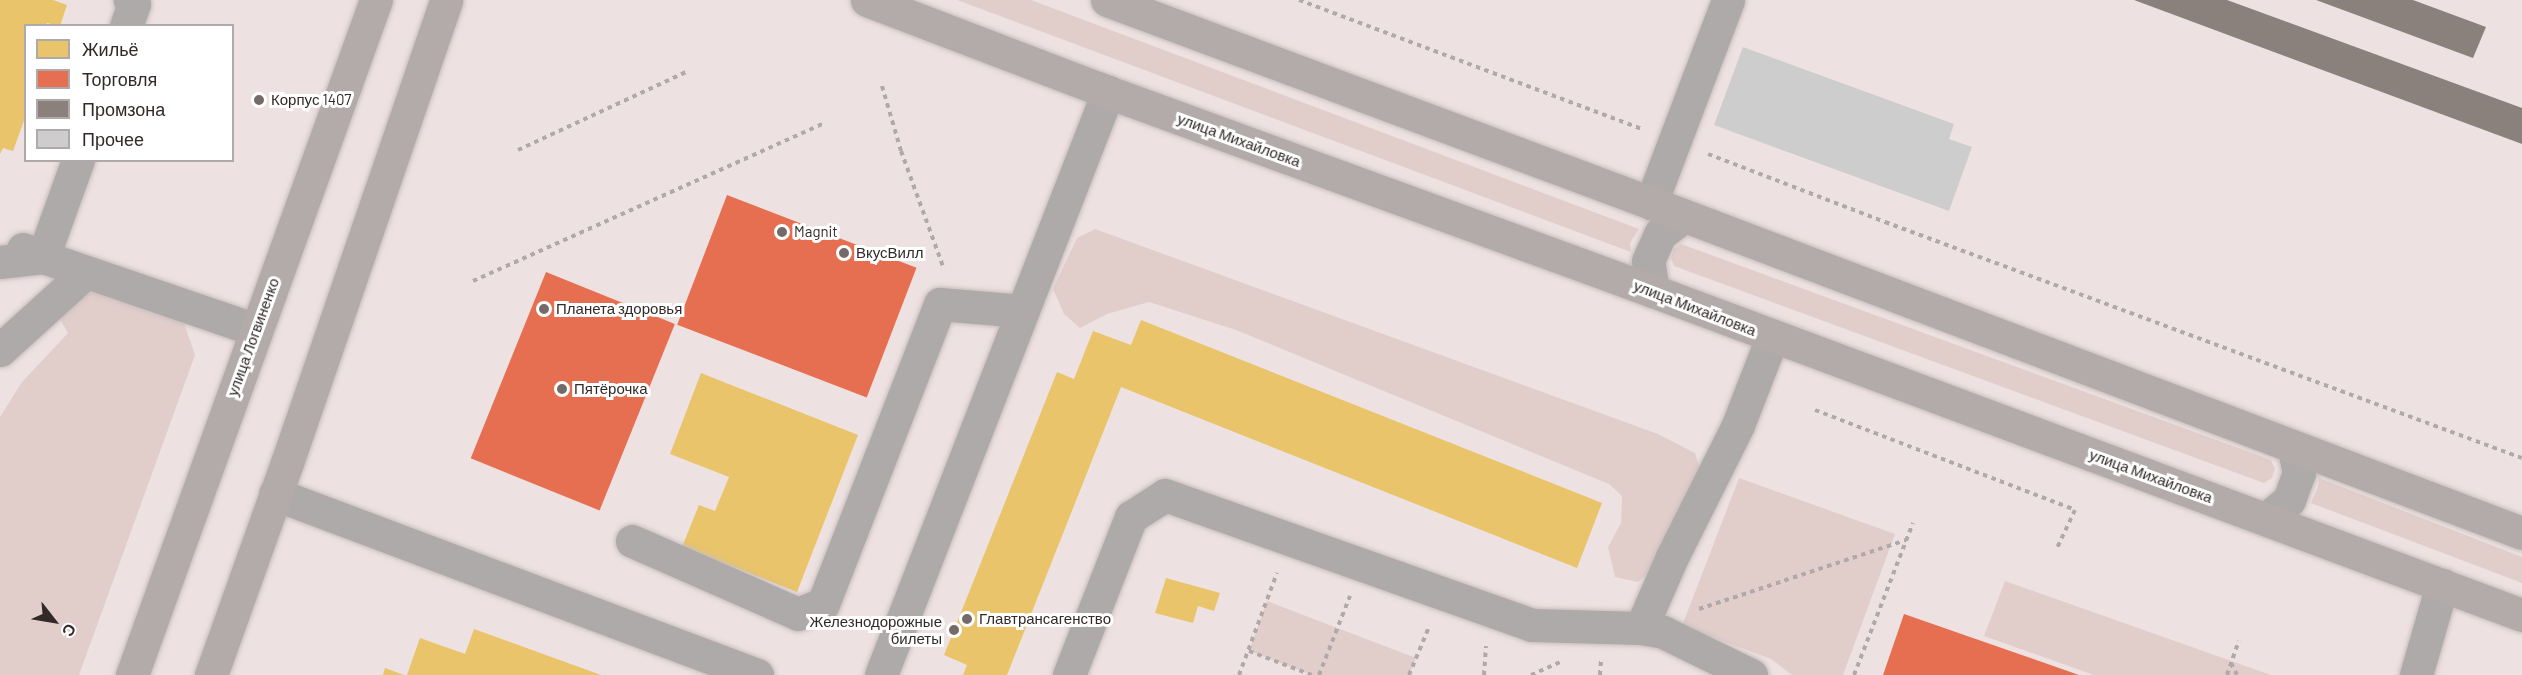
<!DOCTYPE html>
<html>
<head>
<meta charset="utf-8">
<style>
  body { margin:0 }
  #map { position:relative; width:2522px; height:675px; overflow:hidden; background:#ede2e1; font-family:Barlow,sans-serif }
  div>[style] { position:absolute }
  .green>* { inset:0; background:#e1cecb }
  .homes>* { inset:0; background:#e9c46a }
  .shops>* { inset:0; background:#e76f51; transform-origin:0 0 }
  .industry>* { inset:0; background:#8a817c }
  .building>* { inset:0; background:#cecdcd }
  .path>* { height:4px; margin-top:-2px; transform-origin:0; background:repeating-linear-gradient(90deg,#afa9a9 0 4.5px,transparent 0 9px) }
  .roads { filter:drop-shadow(0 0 2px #c7bebd) drop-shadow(0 0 2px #c7bebd) }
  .minor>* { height:33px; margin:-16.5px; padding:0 16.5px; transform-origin:16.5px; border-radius:16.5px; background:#aeaaa9 }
  .major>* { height:33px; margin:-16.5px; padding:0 16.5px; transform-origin:16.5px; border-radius:16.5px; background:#b2abaa }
  .dots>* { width:16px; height:16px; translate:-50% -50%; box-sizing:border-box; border:3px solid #fff; border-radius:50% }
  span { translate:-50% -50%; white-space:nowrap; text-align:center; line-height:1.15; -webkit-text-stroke:6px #fff; paint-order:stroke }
  .poi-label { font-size:15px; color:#322a29 }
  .left { translate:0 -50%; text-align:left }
  .right { translate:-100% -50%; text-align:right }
  .street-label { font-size:15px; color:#322a29 }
  .legend { position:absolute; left:24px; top:24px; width:210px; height:138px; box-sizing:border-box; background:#fff; border:2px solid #adaaa9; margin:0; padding:8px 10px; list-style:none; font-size:18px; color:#322a29 }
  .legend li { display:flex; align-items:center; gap:12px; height:30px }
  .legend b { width:30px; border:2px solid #adaaa9 }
  .north { position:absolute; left:24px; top:591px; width:60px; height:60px; -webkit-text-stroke:4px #fff; paint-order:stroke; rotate:121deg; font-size:16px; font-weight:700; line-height:24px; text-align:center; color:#322a29 }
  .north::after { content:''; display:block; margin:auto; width:21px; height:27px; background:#322a29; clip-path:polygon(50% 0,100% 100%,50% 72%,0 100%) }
</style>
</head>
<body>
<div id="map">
  <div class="green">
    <div style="clip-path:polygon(957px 0,1031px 0,1639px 229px,1630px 243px,1631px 252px)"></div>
    <div style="clip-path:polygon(1095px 229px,1658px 434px,1695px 453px,1700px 470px,1656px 566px,1638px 582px,1615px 577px,1608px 547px,1621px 523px,1622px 496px,1609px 484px,1236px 330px,1149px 302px,1107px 314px,1080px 328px,1064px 314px,1053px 289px,1077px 238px)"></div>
    <div style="clip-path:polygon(1681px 244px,2271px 460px,2275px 469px,2272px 478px,2264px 483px,1674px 266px,1671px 258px,1674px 249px)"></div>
    <div style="clip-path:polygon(85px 289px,184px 323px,195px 355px,79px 675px,0 675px,0 417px,22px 382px,68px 333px,58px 316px)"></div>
    <div style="clip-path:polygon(1739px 478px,1895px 534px,1843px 675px,1792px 675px,1771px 659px,1682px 626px)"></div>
    <div style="clip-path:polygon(2319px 478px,2522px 557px,2522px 583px,2311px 503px,2318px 487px)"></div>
    <div style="clip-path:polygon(2005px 581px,2271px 675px,2094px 675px,1984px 636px)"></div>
    <div style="clip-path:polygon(1267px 601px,1416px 658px,1409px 675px,1312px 675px,1249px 651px)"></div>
  </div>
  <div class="homes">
    <div style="clip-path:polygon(0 0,53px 0,67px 5px,60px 26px,47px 23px,46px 26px,26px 26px,26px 115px,13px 151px,3px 148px,0 154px)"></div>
    <div style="clip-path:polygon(1141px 320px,1602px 503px,1577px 568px,1121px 387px,1007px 675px,963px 675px,967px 665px,944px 655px,1057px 372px,1074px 379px,1093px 331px,1131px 345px)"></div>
    <div style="clip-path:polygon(701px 373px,858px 435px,797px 592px,682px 547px,699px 505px,715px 511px,729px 477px,670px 454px)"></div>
    <div style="clip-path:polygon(1166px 578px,1220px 593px,1214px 611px,1198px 606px,1193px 623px,1155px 613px)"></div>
    <div style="clip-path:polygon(474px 629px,601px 675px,407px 675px,420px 638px,465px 654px)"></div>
    <div style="clip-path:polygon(385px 668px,404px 675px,383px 675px)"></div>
  </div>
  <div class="shops">
    <div style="left:727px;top:195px;width:203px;height:139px;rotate:21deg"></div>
    <div style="left:546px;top:272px;width:139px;height:201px;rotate:22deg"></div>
    <div style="clip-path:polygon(1904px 614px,2079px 675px,1883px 675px)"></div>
  </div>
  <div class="industry">
    <div style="clip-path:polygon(2134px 0,2227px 0,2522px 108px,2522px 144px)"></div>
    <div style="clip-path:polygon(2316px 0,2413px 0,2486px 27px,2473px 58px)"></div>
  </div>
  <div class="building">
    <div style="clip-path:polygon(1743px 47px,1954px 124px,1949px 139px,1972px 147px,1949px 211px,1714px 125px)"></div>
  </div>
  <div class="path">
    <div style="left:1299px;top:0;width:366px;rotate:20.6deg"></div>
    <div style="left:882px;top:86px;width:68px;rotate:73.7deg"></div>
    <div style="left:901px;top:151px;width:126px;rotate:70deg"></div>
    <div style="left:518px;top:150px;width:185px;rotate:-24.9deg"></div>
    <div style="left:1708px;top:154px;width:190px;rotate:21deg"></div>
    <div style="left:1885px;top:222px;width:679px;rotate:20.33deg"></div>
    <div style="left:473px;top:281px;width:386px;rotate:-24.2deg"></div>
    <div style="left:1815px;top:410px;width:279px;rotate:21deg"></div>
    <div style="left:2075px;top:510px;width:42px;rotate:115.3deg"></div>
    <div style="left:1699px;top:609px;width:218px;rotate:-18.4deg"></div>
    <div style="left:1249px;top:651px;width:67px;rotate:20.9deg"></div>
    <div style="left:2231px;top:663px;width:13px;rotate:63deg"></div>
    <div style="left:1239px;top:675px;width:109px;rotate:-69.6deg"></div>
    <div style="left:1319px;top:675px;width:85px;rotate:-68.6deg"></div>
    <div style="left:1409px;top:675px;width:52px;rotate:-67.4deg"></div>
    <div style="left:1484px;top:675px;width:29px;rotate:-86deg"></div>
    <div style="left:1531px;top:675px;width:32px;rotate:-24deg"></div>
    <div style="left:1600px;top:675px;width:14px;rotate:-86deg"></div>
    <div style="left:1854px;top:675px;width:163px;rotate:-68.8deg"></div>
    <div style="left:2227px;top:675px;width:36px;rotate:-71deg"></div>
  </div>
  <div class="roads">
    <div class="minor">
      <div style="left:126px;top:26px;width:23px;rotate:-70deg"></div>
      <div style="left:134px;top:4px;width:6px;rotate:-135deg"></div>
      <div style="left:1651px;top:203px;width:217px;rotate:-69.2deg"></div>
      <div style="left:23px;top:249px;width:22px;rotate:22deg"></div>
      <div style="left:43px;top:257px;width:103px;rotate:-70.2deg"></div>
      <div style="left:0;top:262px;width:43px;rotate:-6.6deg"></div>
      <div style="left:43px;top:257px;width:225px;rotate:18.9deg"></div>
      <div style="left:1653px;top:291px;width:30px;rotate:-99deg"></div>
      <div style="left:1648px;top:261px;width:30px;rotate:-66deg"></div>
      <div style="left:1660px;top:234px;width:30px;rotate:-37deg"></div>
      <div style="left:0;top:350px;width:116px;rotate:-42.2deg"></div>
      <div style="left:275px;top:494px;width:515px;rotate:20.58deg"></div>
      <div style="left:2267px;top:518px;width:28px;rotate:-39deg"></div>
      <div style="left:2289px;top:500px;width:29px;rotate:-70deg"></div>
      <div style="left:2299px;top:473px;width:25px;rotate:-102deg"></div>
      <div style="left:632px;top:541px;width:181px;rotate:23.7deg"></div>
      <div style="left:798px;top:614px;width:27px;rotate:-22deg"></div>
      <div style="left:823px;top:604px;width:322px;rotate:-68.7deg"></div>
      <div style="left:940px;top:304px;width:83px;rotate:4.8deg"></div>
      <div style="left:1641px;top:628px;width:22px;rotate:10deg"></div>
      <div style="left:1663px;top:632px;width:98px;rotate:26deg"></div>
      <div style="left:881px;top:675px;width:626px;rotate:-68.73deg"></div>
      <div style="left:1069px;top:675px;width:170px;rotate:-68.6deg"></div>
      <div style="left:1131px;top:517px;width:40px;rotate:-32.9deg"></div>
      <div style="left:1165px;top:495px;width:389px;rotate:19.5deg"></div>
      <div style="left:1532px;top:625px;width:109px;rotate:1.6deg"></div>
      <div style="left:1641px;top:628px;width:77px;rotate:-66.4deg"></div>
      <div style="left:1672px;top:557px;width:148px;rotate:-63.4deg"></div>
      <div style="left:1738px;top:425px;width:93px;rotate:-68.7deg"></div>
      <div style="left:2416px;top:675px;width:94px;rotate:-73.9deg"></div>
    </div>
    <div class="major">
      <div style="left:867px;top:0;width:258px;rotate:20.9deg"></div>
      <div style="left:1108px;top:92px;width:580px;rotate:20.06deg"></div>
      <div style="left:1653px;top:291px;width:927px;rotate:20.45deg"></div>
      <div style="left:1107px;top:0;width:581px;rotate:20.46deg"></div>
      <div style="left:1651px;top:203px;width:931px;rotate:20.75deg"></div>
      <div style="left:132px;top:675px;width:718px;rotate:-70.13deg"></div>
      <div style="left:211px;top:675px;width:228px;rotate:-70.3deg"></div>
      <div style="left:288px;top:460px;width:486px;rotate:-71deg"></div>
    </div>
  </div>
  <div class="dots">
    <div style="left:259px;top:100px;background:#736a69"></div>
    <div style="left:782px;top:232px;background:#736a69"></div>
    <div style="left:844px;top:253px;background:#736a69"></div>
    <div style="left:544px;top:309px;background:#736a69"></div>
    <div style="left:562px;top:389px;background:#736a69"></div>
    <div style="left:967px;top:619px;background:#736a69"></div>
    <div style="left:954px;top:630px;background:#736a69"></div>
  </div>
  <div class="poi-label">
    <span class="left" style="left:271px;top:100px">Корпус 1407</span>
    <span class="left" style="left:794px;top:232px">Magnit</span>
    <span class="left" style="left:856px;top:253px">ВкусВилл</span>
    <span class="left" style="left:556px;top:309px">Планета здоровья</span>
    <span class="left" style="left:574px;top:389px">Пятёрочка</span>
    <span class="left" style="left:979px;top:619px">Главтрансагенство</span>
    <span class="right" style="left:942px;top:630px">Железнодорожные<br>билеты</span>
  </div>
  <div class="street-label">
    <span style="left:1239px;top:140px;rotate:20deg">улица Михайловка</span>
    <span style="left:1695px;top:308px;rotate:21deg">улица Михайловка</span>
    <span style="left:253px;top:337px;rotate:-70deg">улица Логвиненко</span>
    <span style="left:2151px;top:476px;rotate:20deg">улица Михайловка</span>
  </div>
  <ul class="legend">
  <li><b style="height:16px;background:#e9c46a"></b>Жильё</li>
  <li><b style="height:16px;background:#e76f51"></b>Торговля</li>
  <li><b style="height:16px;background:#8a817c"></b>Промзона</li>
  <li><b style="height:16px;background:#cecdcd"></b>Прочее</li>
  </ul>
  <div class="north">С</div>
</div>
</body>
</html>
